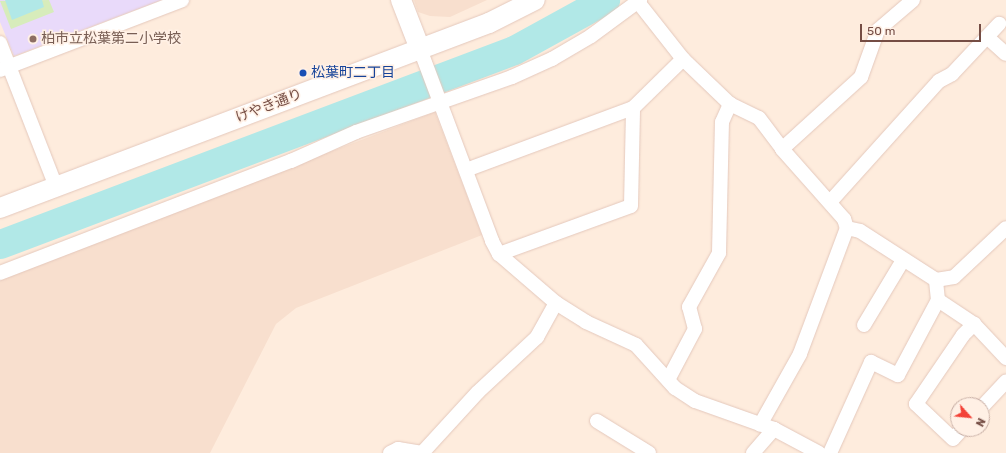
<!DOCTYPE html>
<html>
<head>
<meta charset="utf-8">
<style>
  body { margin:0 }
  #map { position:relative; width:1006px; height:453px; overflow:hidden; background:#feecdd; font-family:Rubik,"Noto Sans JP",sans-serif }
  div>[style] { position:absolute }
  .residential>* { inset:0; background:#f8dfce }
  .education>* { inset:0; background:#e9dafa }
  .green>* { inset:0; background:#d7ecbb }
  .water>* { inset:0; background:#b1e8e7 }
  .river>* { height:29px; margin:-14.5px; padding:0 14.5px; transform-origin:14.5px; border-radius:14.5px; background:#b1e8e7 }
  .roads { filter:drop-shadow(0 0 1px #e4c8bc) drop-shadow(0 0 1px #e4c8bc) }
  .street>* { height:14px; margin:-7px; padding:0 7px; transform-origin:7px; border-radius:7px; background:#fff }
  .secondary>* { height:20px; margin:-10px; padding:0 10px; transform-origin:10px; border-radius:10px; background:#fff }
  .dots>* { width:11px; height:11px; translate:-50% -50%; box-sizing:border-box; border:2px solid #fff0e5; border-radius:50% }
  span { translate:-50% -50%; white-space:nowrap; text-align:center; line-height:1.15; -webkit-text-stroke:3px #fff0e5; paint-order:stroke }
  .education-label { font-size:14px; color:#785e54 }
  .left { translate:0 -50%; text-align:left }
  .transit-label { font-size:14px; color:#164399 }
  .street-label { font-size:14px; color:#754d44 }
  .north { position:absolute; left:950px; top:397px; width:40px; height:40px; box-sizing:border-box; background:#fff0e5; border:1px solid #c8afa5; border-radius:50%; rotate:117deg; font-size:11px; font-weight:700; line-height:16px; text-align:center; color:#754d44 }
  .north::after { content:''; display:block; margin:auto; width:14px; height:18px; background:#f34237; clip-path:polygon(50% 0,100% 100%,50% 72%,0 100%) }
  .scale { position:absolute; left:860px; top:24px; width:121px; height:18px; box-sizing:border-box; border:2px solid #754d44; border-top:0; padding-left:5px; font-size:12px; line-height:14px; white-space:nowrap; color:#754d44; -webkit-text-stroke:3px #fff0e5; paint-order:stroke }
</style>
</head>
<body>
<div id="map">
  <div class="residential">
    <div style="clip-path:polygon(414px 0,487px 0,450px 17px,430px 16px,418px 12px)"></div>
    <div style="clip-path:polygon(435px 112px,482px 235px,296px 308px,276px 324px,210px 453px,0 453px,0 277px)"></div>
  </div>
  <div class="education">
    <div style="clip-path:polygon(0 0,162px 0,14px 56px,0 22px)"></div>
  </div>
  <div class="green">
    <div style="clip-path:polygon(49px 0,54px 12px,11px 29px,0 1px)"></div>
  </div>
  <div class="water">
    <div style="clip-path:polygon(5px 0,42px 0,44px 7px,12px 20px)"></div>
  </div>
  <div class="river">
    <div style="left:0;top:244px;width:549px;rotate:-20.68deg"></div>
    <div style="left:514px;top:50px;width:104px;rotate:-28.8deg"></div>
  </div>
  <div class="roads">
    <div class="street">
      <div style="left:638px;top:2px;width:73px;rotate:51.7deg"></div>
      <div style="left:683px;top:59px;width:65px;rotate:43.8deg"></div>
      <div style="left:730px;top:104px;width:32px;rotate:26deg"></div>
      <div style="left:759px;top:118px;width:39px;rotate:53deg"></div>
      <div style="left:782px;top:149px;width:94px;rotate:48.5deg"></div>
      <div style="left:844px;top:219px;width:9px;rotate:72deg"></div>
      <div style="left:847px;top:228px;width:134px;rotate:110.5deg"></div>
      <div style="left:800px;top:354px;width:81px;rotate:119.4deg"></div>
      <div style="left:987px;top:37px;width:25px;rotate:42deg"></div>
      <div style="left:0;top:43px;width:155px;rotate:68.7deg"></div>
      <div style="left:420px;top:49px;width:205px;rotate:69.4deg"></div>
      <div style="left:492px;top:241px;width:15px;rotate:62deg"></div>
      <div style="left:499px;top:254px;width:75px;rotate:40.7deg"></div>
      <div style="left:556px;top:303px;width:36px;rotate:32deg"></div>
      <div style="left:586px;top:322px;width:55px;rotate:24.7deg"></div>
      <div style="left:636px;top:345px;width:58px;rotate:47.8deg"></div>
      <div style="left:675px;top:388px;width:24px;rotate:33deg"></div>
      <div style="left:695px;top:401px;width:84px;rotate:19.5deg"></div>
      <div style="left:774px;top:429px;width:51px;rotate:28.1deg"></div>
      <div style="left:0;top:70px;width:195px;rotate:-21deg"></div>
      <div style="left:782px;top:149px;width:107px;rotate:-42.3deg"></div>
      <div style="left:861px;top:77px;width:50px;rotate:-70.1deg"></div>
      <div style="left:878px;top:30px;width:46px;rotate:-40.6deg"></div>
      <div style="left:466px;top:170px;width:178px;rotate:-20.4deg"></div>
      <div style="left:830px;top:202px;width:163px;rotate:-48deg"></div>
      <div style="left:939px;top:81px;width:15px;rotate:-28deg"></div>
      <div style="left:952px;top:74px;width:69px;rotate:-46.8deg"></div>
      <div style="left:847px;top:228px;width:13px;rotate:13deg"></div>
      <div style="left:860px;top:231px;width:90px;rotate:32.8deg"></div>
      <div style="left:936px;top:280px;width:18px;rotate:-9deg"></div>
      <div style="left:954px;top:277px;width:71px;rotate:-43.3deg"></div>
      <div style="left:499px;top:254px;width:140px;rotate:-20deg"></div>
      <div style="left:631px;top:206px;width:98px;rotate:-88.8deg"></div>
      <div style="left:633px;top:108px;width:70px;rotate:-44.4deg"></div>
      <div style="left:0;top:273px;width:312px;rotate:-21.1deg"></div>
      <div style="left:291px;top:161px;width:71px;rotate:-24deg"></div>
      <div style="left:356px;top:132px;width:165px;rotate:-19.4deg"></div>
      <div style="left:512px;top:77px;width:44px;rotate:-24.2deg"></div>
      <div style="left:552px;top:59px;width:45px;rotate:-30.5deg"></div>
      <div style="left:591px;top:36px;width:61px;rotate:-36.3deg"></div>
      <div style="left:938px;top:300px;width:43px;rotate:33.7deg"></div>
      <div style="left:974px;top:324px;width:47px;rotate:46.7deg"></div>
      <div style="left:864px;top:325px;width:76px;rotate:-59deg"></div>
      <div style="left:668px;top:380px;width:58px;rotate:-62.1deg"></div>
      <div style="left:695px;top:329px;width:23px;rotate:-105deg"></div>
      <div style="left:689px;top:307px;width:62px;rotate:-60.9deg"></div>
      <div style="left:719px;top:253px;width:131px;rotate:-88.7deg"></div>
      <div style="left:722px;top:122px;width:20px;rotate:-66deg"></div>
      <div style="left:982px;top:407px;width:35px;rotate:-47deg"></div>
      <div style="left:597px;top:421px;width:61px;rotate:31.6deg"></div>
      <div style="left:962px;top:429px;width:13px;rotate:132deg"></div>
      <div style="left:953px;top:439px;width:51px;rotate:-136.6deg"></div>
      <div style="left:916px;top:404px;width:83px;rotate:-55.7deg"></div>
      <div style="left:963px;top:335px;width:16px;rotate:-45deg"></div>
      <div style="left:423px;top:452px;width:81px;rotate:-47.5deg"></div>
      <div style="left:478px;top:392px;width:81px;rotate:-43deg"></div>
      <div style="left:537px;top:337px;width:39px;rotate:-61deg"></div>
      <div style="left:390px;top:453px;width:9px;rotate:-27deg"></div>
      <div style="left:398px;top:449px;width:26px;rotate:9deg"></div>
      <div style="left:753px;top:453px;width:32px;rotate:-49deg"></div>
      <div style="left:830px;top:453px;width:100px;rotate:-65.7deg"></div>
      <div style="left:871px;top:362px;width:30px;rotate:26deg"></div>
      <div style="left:898px;top:375px;width:85px;rotate:-61.9deg"></div>
      <div style="left:938px;top:300px;width:20px;rotate:-96deg"></div>
    </div>
    <div class="secondary">
      <div style="left:401px;top:0;width:53px;rotate:68.8deg"></div>
      <div style="left:0;top:208px;width:523px;rotate:-20.72deg"></div>
      <div style="left:489px;top:23px;width:51px;rotate:-26.6deg"></div>
    </div>
  </div>
  <div class="dots">
    <div style="left:33px;top:39px;background:#8d6e63"></div>
    <div style="left:303px;top:73px;background:#1a4fb4"></div>
  </div>
  <div class="education-label">
    <span class="left" style="left:41px;top:39px">柏市立松葉第二小学校</span>
  </div>
  <div class="transit-label">
    <span class="left" style="left:311px;top:73px">松葉町二丁目</span>
  </div>
  <div class="street-label">
    <span style="left:269px;top:106px;rotate:-21deg">けやき通り</span>
  </div>
  <div class="north">N</div>
  <div class="scale">50 m</div>
</div>
</body>
</html>
